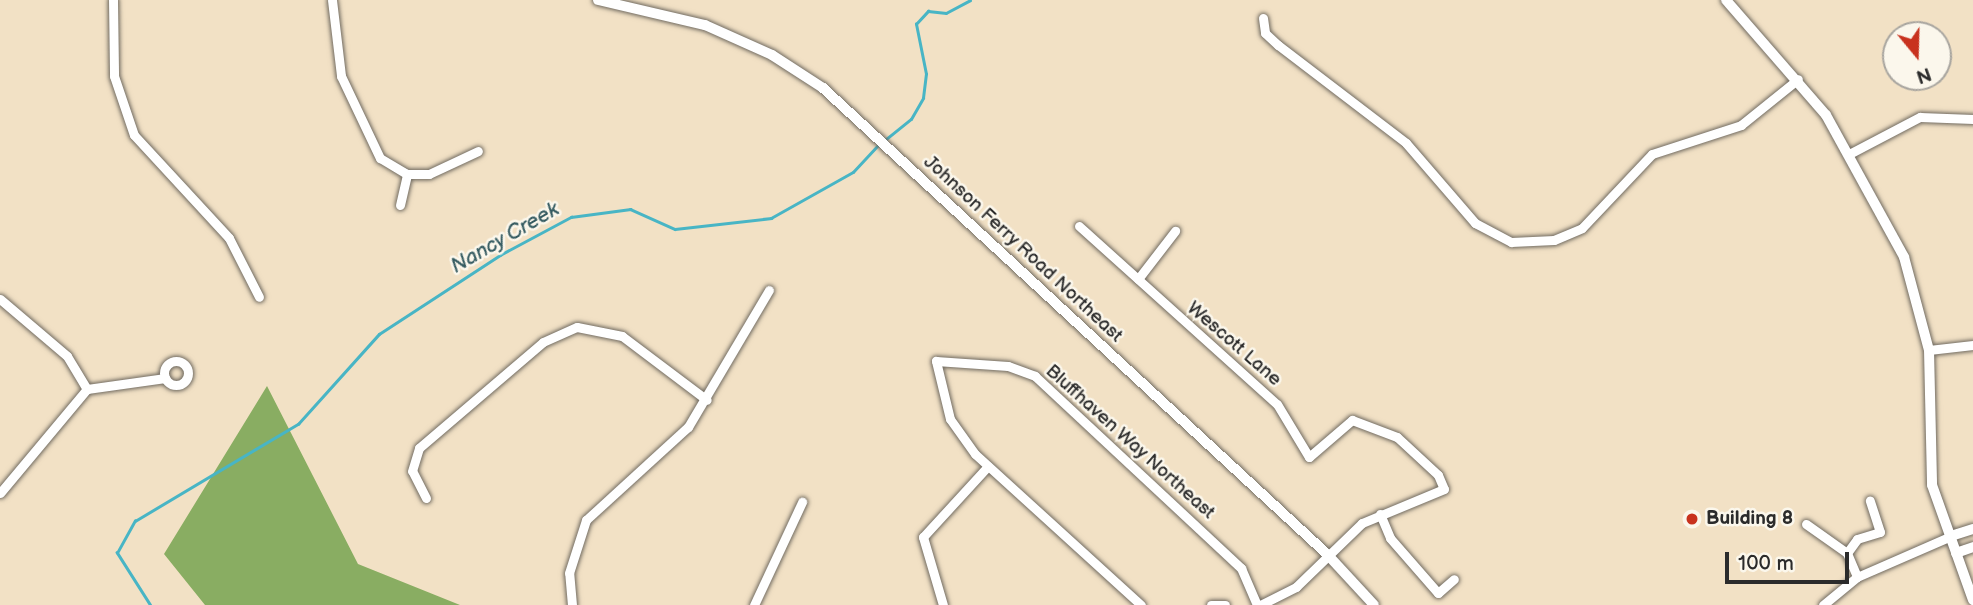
<!DOCTYPE html>
<html>
<head>
<meta charset="utf-8">
<style>
  body { margin:0 }
  #map { position:relative; width:1973px; height:605px; overflow:hidden; background:#f2e1c5; font-family:"Balsamiq Sans",sans-serif }
  div>[style] { position:absolute }
  .forest>* { inset:0; background:#89ad62 }
  .stream>* { height:2.5px; margin:-1.25px; padding:0 1.25px; transform-origin:1.25px; border-radius:1.25px; background:#48b5c5 }
  .roads { filter:drop-shadow(0 0 2px #716b61) drop-shadow(0 0 2px #716b61) }
  .minor>* { height:9px; margin:-4.5px; padding:0 4.5px; transform-origin:4.5px; border-radius:4.5px; background:#fff }
  .minor>.ring { margin:-4.5px; padding:0; box-sizing:content-box; background:none; border:9px solid #fff; border-radius:50% }
  .major>* { height:10px; margin:-5px; padding:0 5px; transform-origin:5px; border-radius:5px; background:#fff }
  .dots>* { width:19px; height:19px; translate:-50% -50%; box-sizing:border-box; border:4px solid #fbf7ec; border-radius:50% }
  span { translate:-50% -50%; white-space:nowrap; text-align:center; line-height:1.15; -webkit-text-stroke:5px #fbf7ec; paint-order:stroke }
  .street-label { font-size:19px; color:#2b2b2b }
  .poi-label { font-size:19px; color:#2b2b2b; font-weight:700 }
  .left { translate:0 -50%; text-align:left }
  .water-label { font-size:21px; color:#355b61; font-style:italic }
  .north { position:absolute; left:1882px; top:21px; width:70px; height:70px; box-sizing:border-box; background:#fbf7ec; border:2px solid #a8a59f; border-radius:50%; rotate:161deg; font-size:19px; font-weight:700; line-height:28px; text-align:center; color:#2b2b2b }
  .north::after { content:''; display:block; margin:auto; width:24px; height:32px; background:#c8321e; clip-path:polygon(50% 0,100% 100%,50% 72%,0 100%) }
  .scale { position:absolute; left:1725px; top:552px; width:124px; height:32px; box-sizing:border-box; border:4px solid #2b2b2b; border-top:0; padding-left:9px; font-size:21px; line-height:24px; white-space:nowrap; color:#2b2b2b; -webkit-text-stroke:5px #fbf7ec; paint-order:stroke }
</style>
</head>
<body>
<div id="map">
  <div class="forest">
    <div style="clip-path:polygon(267px 386px,358px 564px,460px 605px,205px 605px,164px 554px)"></div>
  </div>
  <div class="stream">
    <div style="left:885px;top:140px;width:33px;rotate:-39deg"></div>
    <div style="left:911px;top:119px;width:24px;rotate:-60deg"></div>
    <div style="left:923px;top:98px;width:24px;rotate:-83deg"></div>
    <div style="left:926px;top:74px;width:51px;rotate:-101.3deg"></div>
    <div style="left:916px;top:24px;width:18px;rotate:-47deg"></div>
    <div style="left:928px;top:11px;width:18px;rotate:6deg"></div>
    <div style="left:946px;top:13px;width:27px;rotate:-28deg"></div>
    <div style="left:150px;top:605px;width:62px;rotate:-122.4deg"></div>
    <div style="left:117px;top:553px;width:37px;rotate:-61deg"></div>
    <div style="left:135px;top:521px;width:190px;rotate:-30.8deg"></div>
    <div style="left:298px;top:424px;width:121px;rotate:-48deg"></div>
    <div style="left:379px;top:334px;width:145px;rotate:-33.1deg"></div>
    <div style="left:500px;top:255px;width:81px;rotate:-28.2deg"></div>
    <div style="left:571px;top:217px;width:60px;rotate:-7.7deg"></div>
    <div style="left:630px;top:209px;width:49px;rotate:24deg"></div>
    <div style="left:675px;top:229px;width:97px;rotate:-6.5deg"></div>
    <div style="left:771px;top:218px;width:94px;rotate:-29.3deg"></div>
    <div style="left:853px;top:172px;width:38px;rotate:-47deg"></div>
  </div>
  <div class="roads">
    <div class="minor">
      <div style="left:113px;top:0;width:76px;rotate:89.2deg"></div>
      <div style="left:114px;top:76px;width:62px;rotate:71.3deg"></div>
      <div style="left:134px;top:135px;width:140px;rotate:47.3deg"></div>
      <div style="left:229px;top:238px;width:66px;rotate:63deg"></div>
      <div style="left:332px;top:0;width:77px;rotate:83.2deg"></div>
      <div style="left:341px;top:76px;width:91px;rotate:64.6deg"></div>
      <div style="left:380px;top:158px;width:31px;rotate:31deg"></div>
      <div style="left:407px;top:174px;width:22px"></div>
      <div style="left:429px;top:174px;width:54px;rotate:-25.1deg"></div>
      <div style="left:1263px;top:18px;width:15px;rotate:82deg"></div>
      <div style="left:1265px;top:33px;width:18px;rotate:43deg"></div>
      <div style="left:1278px;top:45px;width:161px;rotate:37.4deg"></div>
      <div style="left:1406px;top:143px;width:106px;rotate:49.2deg"></div>
      <div style="left:1475px;top:223px;width:41px;rotate:27.8deg"></div>
      <div style="left:1511px;top:242px;width:43px;rotate:-2.7deg"></div>
      <div style="left:1554px;top:240px;width:30px;rotate:-23deg"></div>
      <div style="left:1582px;top:228px;width:102px;rotate:-46.6deg"></div>
      <div style="left:1652px;top:154px;width:94px;rotate:-18deg"></div>
      <div style="left:1741px;top:125px;width:73px;rotate:-38.9deg"></div>
      <div style="left:1851px;top:153px;width:78px;rotate:-27.6deg"></div>
      <div style="left:1920px;top:117px;width:53px;rotate:2.2deg"></div>
      <div style="left:400px;top:205px;width:32px;rotate:-77deg"></div>
      <div style="left:1079px;top:226px;width:266px;rotate:42deg"></div>
      <div style="left:1277px;top:404px;width:62px;rotate:58.9deg"></div>
      <div style="left:1309px;top:457px;width:57px;rotate:-40.7deg"></div>
      <div style="left:1352px;top:420px;width:48px;rotate:20.7deg"></div>
      <div style="left:1397px;top:437px;width:56px;rotate:42.8deg"></div>
      <div style="left:1438px;top:475px;width:15px;rotate:67deg"></div>
      <div style="left:1444px;top:489px;width:89px;rotate:157.5deg"></div>
      <div style="left:1362px;top:523px;width:92px;rotate:135.9deg"></div>
      <div style="left:1296px;top:587px;width:40px;rotate:153.4deg"></div>
      <div style="left:1138px;top:279px;width:61px;rotate:-52.4deg"></div>
      <div style="left:0;top:299px;width:88px;rotate:40.4deg"></div>
      <div style="left:67px;top:356px;width:39px;rotate:59deg"></div>
      <div style="left:1929px;top:350px;width:44px;rotate:-6.5deg"></div>
      <div class="ring" style="left:164px;top:361px;width:15px;height:15px"></div>
      <div style="left:0;top:493px;width:136px;rotate:-50.1deg"></div>
      <div style="left:87px;top:389px;width:79px;rotate:-8deg"></div>
      <div style="left:426px;top:498px;width:30px;rotate:-117deg"></div>
      <div style="left:412px;top:471px;width:24px;rotate:-73deg"></div>
      <div style="left:419px;top:448px;width:163px;rotate:-40.5deg"></div>
      <div style="left:543px;top:342px;width:37px;rotate:-24deg"></div>
      <div style="left:577px;top:327px;width:46px;rotate:11.3deg"></div>
      <div style="left:622px;top:336px;width:106px;rotate:37deg"></div>
      <div style="left:1380px;top:514px;width:26px;rotate:67deg"></div>
      <div style="left:1390px;top:538px;width:73px;rotate:48.9deg"></div>
      <div style="left:1438px;top:593px;width:21px;rotate:-41deg"></div>
      <div style="left:1806px;top:524px;width:50px;rotate:35.3deg"></div>
      <div style="left:1847px;top:553px;width:26px;rotate:67deg"></div>
      <div style="left:1847px;top:553px;width:17px;rotate:-54deg"></div>
      <div style="left:1857px;top:539px;width:24px;rotate:-17deg"></div>
      <div style="left:1880px;top:532px;width:33px;rotate:-108deg"></div>
      <div style="left:572px;top:605px;width:32px;rotate:-95deg"></div>
      <div style="left:569px;top:573px;width:56px;rotate:-72.2deg"></div>
      <div style="left:586px;top:520px;width:138px;rotate:-42.4deg"></div>
      <div style="left:688px;top:427px;width:159px;rotate:-59.4deg"></div>
      <div style="left:754px;top:605px;width:114px;rotate:-65deg"></div>
      <div style="left:943px;top:605px;width:71px;rotate:-106.4deg"></div>
      <div style="left:923px;top:537px;width:96px;rotate:-47.5deg"></div>
      <div style="left:1141px;top:605px;width:224px;rotate:-137.7deg"></div>
      <div style="left:975px;top:454px;width:43px;rotate:-125.5deg"></div>
      <div style="left:950px;top:419px;width:60px;rotate:-103.6deg"></div>
      <div style="left:936px;top:361px;width:72px;rotate:4deg"></div>
      <div style="left:1008px;top:366px;width:29px;rotate:20deg"></div>
      <div style="left:1035px;top:376px;width:282px;rotate:43deg"></div>
      <div style="left:1241px;top:568px;width:40px;rotate:66.6deg"></div>
      <div style="left:1211px;top:605px;width:14px"></div>
      <div style="left:1823px;top:605px;width:44px;rotate:-39.5deg"></div>
      <div style="left:1857px;top:577px;width:103px;rotate:-23.6deg"></div>
    </div>
    <div class="major">
      <div style="left:598px;top:0;width:110px;rotate:13.2deg"></div>
      <div style="left:705px;top:25px;width:73px;rotate:24.1deg"></div>
      <div style="left:772px;top:55px;width:61px;rotate:32.9deg"></div>
      <div style="left:823px;top:88px;width:686px;rotate:42.76deg"></div>
      <div style="left:1327px;top:554px;width:69px;rotate:47.3deg"></div>
      <div style="left:1726px;top:0;width:152px;rotate:49deg"></div>
      <div style="left:1826px;top:115px;width:162px;rotate:61.2deg"></div>
      <div style="left:1904px;top:257px;width:96px;rotate:75deg"></div>
      <div style="left:1929px;top:350px;width:135px;rotate:88.7deg"></div>
      <div style="left:1932px;top:485px;width:122px;rotate:70.4deg"></div>
      <div style="left:1951px;top:536px;width:23px;rotate:-18deg"></div>
      <div style="left:1956px;top:553px;width:18px;rotate:-19deg"></div>
    </div>
  </div>
  <div class="dots">
    <div style="left:1692px;top:519px;background:#c8321e"></div>
  </div>
  <div class="street-label">
    <span style="left:1023px;top:249px;rotate:43deg">Johnson Ferry Road Northeast</span>
    <span style="left:1234px;top:344px;rotate:41deg">Wescott Lane</span>
    <span style="left:1130px;top:442px;rotate:42deg">Bluffhaven Way Northeast</span>
  </div>
  <div class="poi-label">
    <span class="left" style="left:1706px;top:519px">Building 8</span>
  </div>
  <div class="water-label">
    <span style="left:505px;top:238px;rotate:-30deg">Nancy Creek</span>
  </div>
  <div class="north">N</div>
  <div class="scale">100 m</div>
</div>
</body>
</html>
